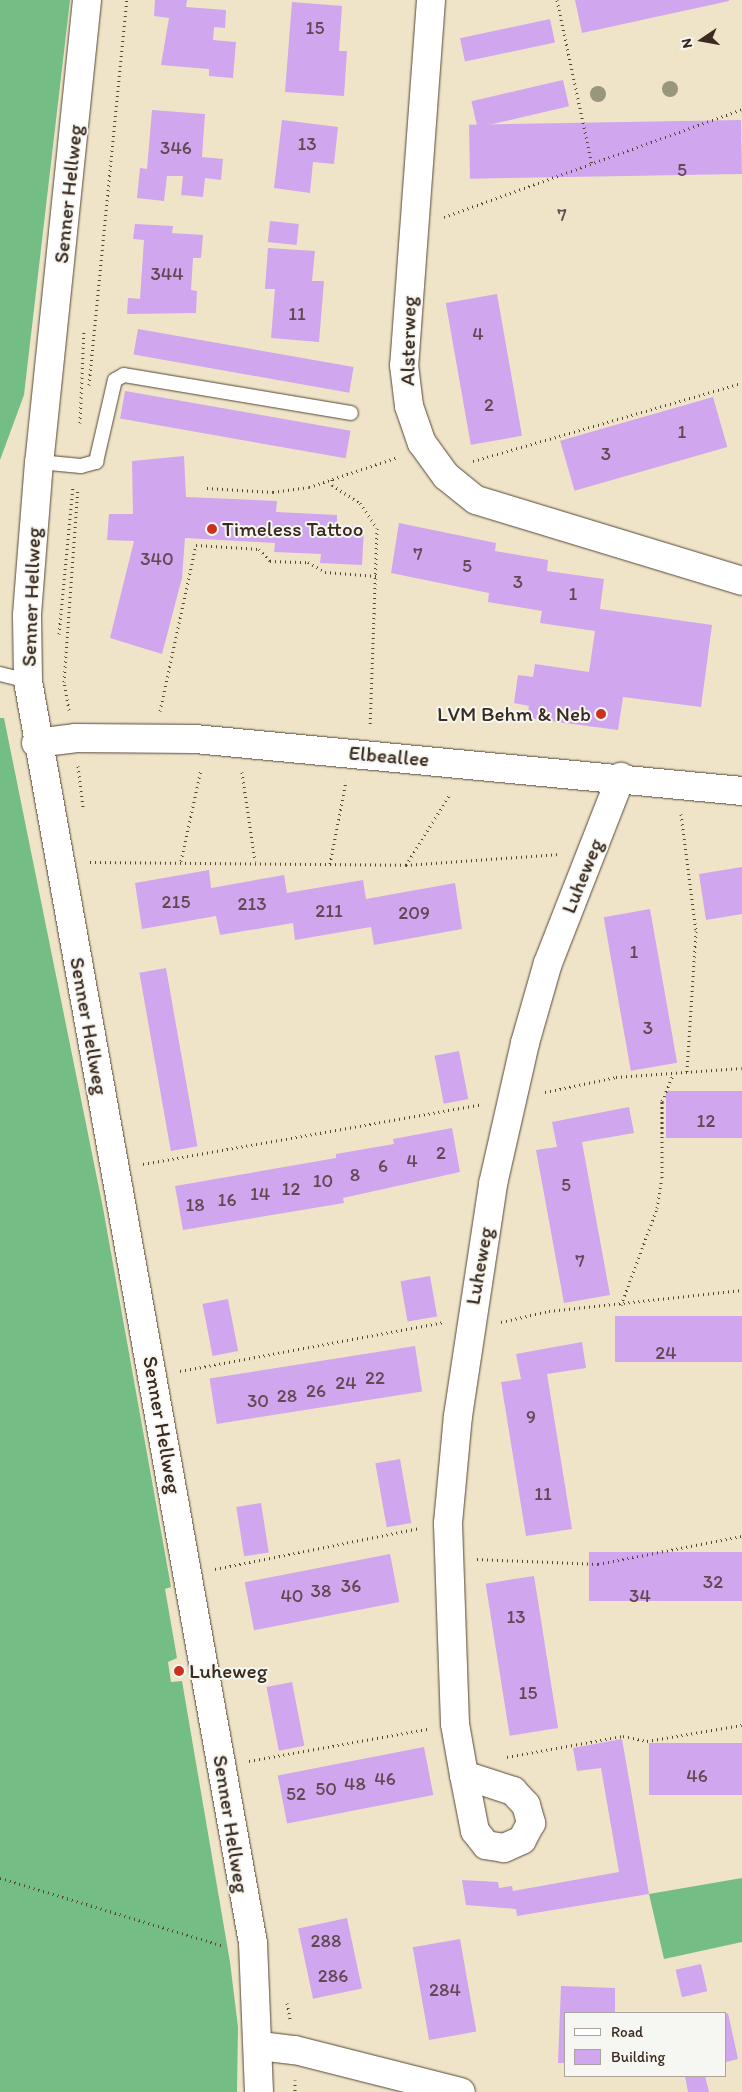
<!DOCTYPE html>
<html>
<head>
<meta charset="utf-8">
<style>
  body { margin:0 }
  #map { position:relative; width:742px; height:2092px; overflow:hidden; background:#efe4c8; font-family:Itim,sans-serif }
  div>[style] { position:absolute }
  .forest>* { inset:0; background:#74bd84 }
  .building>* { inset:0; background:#d0a6ee; transform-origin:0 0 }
  .path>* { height:3px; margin-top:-1.5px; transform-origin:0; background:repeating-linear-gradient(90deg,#564638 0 1px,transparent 0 5px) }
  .roads { filter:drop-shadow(0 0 1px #564638) drop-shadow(0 0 1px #564638) }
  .service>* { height:14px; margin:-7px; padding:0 7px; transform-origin:7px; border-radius:7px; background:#fff }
  .minor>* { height:28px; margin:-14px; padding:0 14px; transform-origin:14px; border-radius:14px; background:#fff }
  .tertiary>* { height:28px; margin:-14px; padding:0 14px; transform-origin:14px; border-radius:14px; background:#fff }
  .trees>* { width:16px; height:16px; margin:-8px; border-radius:50%; background:#98967c }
  .dots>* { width:14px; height:14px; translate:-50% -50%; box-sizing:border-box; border:2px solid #f6f6f2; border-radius:50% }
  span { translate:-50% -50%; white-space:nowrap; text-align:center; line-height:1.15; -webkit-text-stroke:4px #f6f6f2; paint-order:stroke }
  .number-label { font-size:19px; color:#604952 }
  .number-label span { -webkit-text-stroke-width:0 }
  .street-label { font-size:21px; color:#3b2a1e }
  .poi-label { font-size:21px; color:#3b2a1e }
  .left { translate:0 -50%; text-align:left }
  .right { translate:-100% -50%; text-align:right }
  .legend { position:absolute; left:564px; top:2012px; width:162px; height:65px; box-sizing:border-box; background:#f6f6f2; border:1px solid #aba49d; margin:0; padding:6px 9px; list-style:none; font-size:15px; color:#3b2a1e }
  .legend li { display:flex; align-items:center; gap:10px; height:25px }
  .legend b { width:25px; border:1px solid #aba49d }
  .north { position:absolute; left:677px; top:15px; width:50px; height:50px; -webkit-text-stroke:4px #f6f6f2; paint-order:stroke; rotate:258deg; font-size:14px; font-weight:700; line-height:20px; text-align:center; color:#3b2a1e }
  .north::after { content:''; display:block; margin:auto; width:18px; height:22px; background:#3b2a1e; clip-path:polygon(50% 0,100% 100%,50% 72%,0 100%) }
</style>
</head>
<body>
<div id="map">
  <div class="forest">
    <div style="clip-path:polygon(0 0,70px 0,24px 395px,0 460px)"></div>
    <div style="clip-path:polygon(0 718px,4px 718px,103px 1208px,171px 1587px,165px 1589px,177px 1658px,168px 1662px,171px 1682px,182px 1681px,230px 1962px,238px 2027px,237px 2092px,0 2092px)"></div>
    <div style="clip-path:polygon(742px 1878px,742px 1942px,664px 1959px,649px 1894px)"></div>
  </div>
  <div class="building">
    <div style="clip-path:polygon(155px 0,187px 0,186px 7px,226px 10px,225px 28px,214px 27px,213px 40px,236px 42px,233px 78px,209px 76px,209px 69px,161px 65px,169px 18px,154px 16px)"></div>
    <div style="clip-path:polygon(575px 0,729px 0,729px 1px,582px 33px)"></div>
    <div style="clip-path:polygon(292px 2px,342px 6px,339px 51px,347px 51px,344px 96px,285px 92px)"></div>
    <div style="left:550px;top:19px;width:24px;height:92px;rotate:78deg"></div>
    <div style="left:563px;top:80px;width:27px;height:94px;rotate:77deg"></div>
    <div style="clip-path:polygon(152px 110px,205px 114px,202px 157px,223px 159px,221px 180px,205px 178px,203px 197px,181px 195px,183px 176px,167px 176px,164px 201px,137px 198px,140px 168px,147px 169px)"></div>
    <div style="clip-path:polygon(282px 120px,338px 127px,334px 164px,313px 162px,310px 193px,274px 188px)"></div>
    <div style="left:741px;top:120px;width:54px;height:272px;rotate:89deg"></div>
    <div style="left:270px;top:221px;width:29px;height:21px;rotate:6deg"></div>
    <div style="clip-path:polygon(135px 224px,173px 226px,172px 233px,203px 235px,201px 258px,193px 258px,191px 290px,197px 291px,196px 313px,127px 314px,128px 298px,140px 299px,144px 240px,133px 239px)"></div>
    <div style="clip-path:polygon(268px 248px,315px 251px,312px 281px,324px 281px,319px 342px,271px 338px,275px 289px,265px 289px)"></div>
    <div style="left:497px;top:294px;width:144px;height:52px;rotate:80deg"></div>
    <div style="left:138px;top:329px;width:219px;height:26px;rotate:10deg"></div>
    <div style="left:125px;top:391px;width:229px;height:28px;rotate:10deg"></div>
    <div style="left:713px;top:397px;width:52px;height:159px;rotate:74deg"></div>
    <div style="clip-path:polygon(184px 456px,186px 497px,277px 501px,276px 512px,337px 515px,337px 526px,364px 527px,362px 565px,320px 563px,321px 554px,274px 552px,275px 543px,185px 538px,182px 578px,162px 654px,110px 638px,134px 541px,107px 540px,109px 514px,133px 514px,132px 461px)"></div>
    <div style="clip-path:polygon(399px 523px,496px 543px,495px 551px,548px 560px,547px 571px,604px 579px,600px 609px,712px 625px,701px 707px,623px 697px,618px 730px,527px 718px,529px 706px,514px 703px,518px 675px,533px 677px,535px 664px,589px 672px,595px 631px,540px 623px,542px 611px,488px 602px,489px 593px,391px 573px)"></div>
    <div style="clip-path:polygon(742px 867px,742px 914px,706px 920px,699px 874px)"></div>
    <div style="clip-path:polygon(209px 870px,211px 888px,284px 875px,287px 893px,363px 880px,366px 899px,455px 883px,462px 929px,374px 945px,371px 927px,295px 940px,293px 923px,220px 935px,216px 916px,142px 929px,135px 883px)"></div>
    <div style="left:650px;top:909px;width:156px;height:47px;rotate:80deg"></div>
    <div style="left:166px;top:968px;width:181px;height:27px;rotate:80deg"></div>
    <div style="left:459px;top:1051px;width:49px;height:25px;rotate:79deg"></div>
    <div style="left:742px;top:1091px;width:47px;height:76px;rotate:90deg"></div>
    <div style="clip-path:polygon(629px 1107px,634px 1133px,582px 1142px,610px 1295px,564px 1303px,536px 1150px,557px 1147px,552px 1122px)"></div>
    <div style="clip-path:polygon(452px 1128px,460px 1172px,343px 1198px,344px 1203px,183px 1230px,175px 1186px,336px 1158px,336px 1154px,394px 1144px,393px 1139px)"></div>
    <div style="left:430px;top:1276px;width:41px;height:30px;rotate:80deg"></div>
    <div style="left:228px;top:1299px;width:53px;height:26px;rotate:79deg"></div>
    <div style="left:742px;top:1316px;width:46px;height:127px;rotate:90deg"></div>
    <div style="clip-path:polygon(582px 1342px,586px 1368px,547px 1374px,572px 1529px,526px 1536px,501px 1382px,521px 1379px,516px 1354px)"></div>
    <div style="left:415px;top:1346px;width:46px;height:208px;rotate:81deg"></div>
    <div style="left:400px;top:1459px;width:65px;height:25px;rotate:80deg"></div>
    <div style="left:261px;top:1503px;width:50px;height:25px;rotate:81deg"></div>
    <div style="left:742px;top:1552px;width:49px;height:153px;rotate:90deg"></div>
    <div style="left:390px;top:1554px;width:49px;height:148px;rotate:79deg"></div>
    <div style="left:534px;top:1576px;width:154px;height:49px;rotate:81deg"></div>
    <div style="left:292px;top:1682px;width:65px;height:26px;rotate:79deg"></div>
    <div style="clip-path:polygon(622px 1739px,649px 1894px,517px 1916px,516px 1909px,466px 1905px,462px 1880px,498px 1882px,499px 1888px,512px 1886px,513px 1891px,619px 1872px,601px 1768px,577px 1771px,573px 1748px)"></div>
    <div style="left:742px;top:1743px;width:52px;height:93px;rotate:90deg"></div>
    <div style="left:424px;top:1747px;width:49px;height:149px;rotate:79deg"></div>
    <div style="left:347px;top:1918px;width:72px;height:50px;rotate:78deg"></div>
    <div style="left:460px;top:1939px;width:94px;height:48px;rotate:80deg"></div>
    <div style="left:701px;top:1964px;width:28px;height:26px;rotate:77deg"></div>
    <div style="clip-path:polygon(561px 1986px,615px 1988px,615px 2012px,566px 2013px,566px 2063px,558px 2063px)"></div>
    <div style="clip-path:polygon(728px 2013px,738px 2059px,726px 2062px,726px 2014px)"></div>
    <div style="clip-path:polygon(685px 2076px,705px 2076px,709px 2092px,688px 2092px)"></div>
  </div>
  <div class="path">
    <div style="left:557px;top:0;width:168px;rotate:78deg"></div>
    <div style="left:444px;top:217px;width:317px;rotate:-19.9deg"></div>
    <div style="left:89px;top:385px;width:387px;rotate:-84.4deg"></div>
    <div style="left:80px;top:423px;width:94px;rotate:-87.6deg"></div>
    <div style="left:473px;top:461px;width:280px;rotate:-16.2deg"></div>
    <div style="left:332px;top:479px;width:6px;rotate:90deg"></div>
    <div style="left:332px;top:485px;width:33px;rotate:33deg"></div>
    <div style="left:360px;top:503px;width:30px;rotate:56deg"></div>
    <div style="left:377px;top:528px;width:198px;rotate:92deg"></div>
    <div style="left:207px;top:488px;width:66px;rotate:3.5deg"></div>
    <div style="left:273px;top:492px;width:36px;rotate:-8deg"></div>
    <div style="left:309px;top:487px;width:94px;rotate:-18.6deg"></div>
    <div style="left:59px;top:634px;width:149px;rotate:-84.6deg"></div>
    <div style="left:69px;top:710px;width:28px;rotate:-100deg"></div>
    <div style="left:64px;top:682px;width:195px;rotate:-85.9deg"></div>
    <div style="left:160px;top:711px;width:170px;rotate:-77.8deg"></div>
    <div style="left:196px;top:545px;width:63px;rotate:3.6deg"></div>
    <div style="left:259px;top:549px;width:16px;rotate:47deg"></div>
    <div style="left:270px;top:561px;width:38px;rotate:2deg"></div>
    <div style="left:308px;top:562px;width:20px;rotate:30deg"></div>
    <div style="left:325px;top:572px;width:52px;rotate:4.4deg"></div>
    <div style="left:78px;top:766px;width:41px;rotate:83deg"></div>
    <div style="left:242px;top:772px;width:90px;rotate:81.7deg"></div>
    <div style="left:681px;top:814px;width:118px;rotate:82.7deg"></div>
    <div style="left:696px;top:931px;width:141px;rotate:93.7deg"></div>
    <div style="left:181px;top:861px;width:94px;rotate:-77.7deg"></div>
    <div style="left:90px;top:862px;width:316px;rotate:0.5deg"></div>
    <div style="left:406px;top:865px;width:154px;rotate:-4.1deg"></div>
    <div style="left:330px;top:864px;width:85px;rotate:-79.1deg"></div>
    <div style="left:406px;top:865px;width:84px;rotate:-58.2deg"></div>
    <div style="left:545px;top:1092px;width:73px;rotate:-11.9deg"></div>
    <div style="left:616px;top:1077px;width:126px;rotate:-4.1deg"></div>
    <div style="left:143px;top:1164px;width:344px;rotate:-10deg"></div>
    <div style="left:621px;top:1305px;width:103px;rotate:-69.6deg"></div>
    <div style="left:657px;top:1208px;width:30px;rotate:-81deg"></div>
    <div style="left:662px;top:1178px;width:77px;rotate:-90deg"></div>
    <div style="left:662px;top:1101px;width:30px;rotate:-67deg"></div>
    <div style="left:501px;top:1322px;width:49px;rotate:-12.9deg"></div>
    <div style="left:549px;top:1311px;width:194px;rotate:-6.2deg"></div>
    <div style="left:180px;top:1371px;width:269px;rotate:-10.5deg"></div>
    <div style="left:477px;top:1559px;width:121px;rotate:2.4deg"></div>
    <div style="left:598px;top:1564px;width:147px;rotate:-11deg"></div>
    <div style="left:215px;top:1569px;width:209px;rotate:-11.3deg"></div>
    <div style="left:507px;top:1757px;width:118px;rotate:-10.3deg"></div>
    <div style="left:623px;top:1736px;width:25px;rotate:12deg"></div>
    <div style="left:647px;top:1741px;width:96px;rotate:-9.6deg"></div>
    <div style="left:249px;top:1761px;width:181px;rotate:-10.2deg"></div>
    <div style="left:0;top:1878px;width:234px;rotate:16.9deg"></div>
    <div style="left:287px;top:2003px;width:16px;rotate:79deg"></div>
    <div style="left:295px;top:2080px;width:12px;rotate:90deg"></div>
  </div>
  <div class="roads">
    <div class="service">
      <div style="left:39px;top:462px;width:42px;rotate:5.4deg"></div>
      <div style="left:81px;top:466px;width:16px;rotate:-15deg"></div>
      <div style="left:96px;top:462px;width:84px;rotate:-77deg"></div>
      <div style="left:115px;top:380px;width:10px;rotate:-29deg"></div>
      <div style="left:124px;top:375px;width:230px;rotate:9.5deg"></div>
      <div style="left:0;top:674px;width:29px;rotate:14deg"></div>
    </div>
    <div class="minor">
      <div style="left:431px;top:0;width:366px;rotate:94.2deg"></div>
      <div style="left:404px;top:365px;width:41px;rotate:83deg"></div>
      <div style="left:409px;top:406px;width:39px;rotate:71deg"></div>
      <div style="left:422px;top:443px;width:41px;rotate:54deg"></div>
      <div style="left:446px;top:476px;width:38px;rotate:39deg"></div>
      <div style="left:476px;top:500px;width:278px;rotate:16.9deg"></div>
      <div style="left:36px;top:743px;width:39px;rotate:-7deg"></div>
      <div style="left:75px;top:738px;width:120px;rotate:0.5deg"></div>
      <div style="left:195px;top:739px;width:549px;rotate:5.43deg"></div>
      <div style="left:464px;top:1775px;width:52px;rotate:18.1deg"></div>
      <div style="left:513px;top:1791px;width:19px;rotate:47deg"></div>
      <div style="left:526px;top:1805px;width:19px;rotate:74deg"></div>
      <div style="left:531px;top:1823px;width:19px;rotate:118deg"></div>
      <div style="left:522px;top:1840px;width:20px;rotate:156deg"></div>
      <div style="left:504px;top:1848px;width:18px;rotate:-171deg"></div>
      <div style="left:486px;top:1845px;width:18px;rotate:-128deg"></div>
      <div style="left:475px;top:1831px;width:57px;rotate:-101.1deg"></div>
      <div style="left:464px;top:1775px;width:52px;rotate:-100deg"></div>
      <div style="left:455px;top:1724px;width:201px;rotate:-92deg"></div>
      <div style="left:448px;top:1523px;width:107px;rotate:-84.7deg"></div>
      <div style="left:458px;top:1416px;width:235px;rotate:-81.4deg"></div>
      <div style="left:493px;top:1184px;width:145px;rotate:-77.2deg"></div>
      <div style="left:525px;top:1043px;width:83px;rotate:-74deg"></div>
      <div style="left:548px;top:963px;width:200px;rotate:-68.6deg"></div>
      <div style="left:260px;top:2046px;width:35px;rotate:7deg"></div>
      <div style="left:295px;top:2050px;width:171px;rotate:14.2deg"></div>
    </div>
    <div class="tertiary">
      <div style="left:87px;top:0;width:464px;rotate:95.9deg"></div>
      <div style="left:39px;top:462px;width:154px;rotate:94.5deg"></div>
      <div style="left:27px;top:616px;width:65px;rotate:89.1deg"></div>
      <div style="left:28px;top:681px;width:1282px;rotate:79.89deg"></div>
      <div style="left:253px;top:1943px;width:149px;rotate:87.7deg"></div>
    </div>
  </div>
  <div class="trees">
    <div style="left:670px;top:89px"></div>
    <div style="left:598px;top:94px"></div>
  </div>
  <div class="dots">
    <div style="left:212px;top:529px;background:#c8321e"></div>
    <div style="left:601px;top:714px;background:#c8321e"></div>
    <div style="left:179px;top:1671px;background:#c8321e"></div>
  </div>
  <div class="number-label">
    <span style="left:315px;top:28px">15</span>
    <span style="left:307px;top:144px">13</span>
    <span style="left:176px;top:148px">346</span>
    <span style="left:682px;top:170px">5</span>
    <span style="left:562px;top:215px">7</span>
    <span style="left:167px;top:274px">344</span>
    <span style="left:297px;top:314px">11</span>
    <span style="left:478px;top:334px">4</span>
    <span style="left:489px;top:405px">2</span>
    <span style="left:682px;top:432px">1</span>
    <span style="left:606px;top:454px">3</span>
    <span style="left:418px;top:554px">7</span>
    <span style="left:157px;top:559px">340</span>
    <span style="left:467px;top:566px">5</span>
    <span style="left:518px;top:582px">3</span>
    <span style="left:573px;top:594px">1</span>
    <span style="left:176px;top:902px">215</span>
    <span style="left:252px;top:904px">213</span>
    <span style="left:329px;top:911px">211</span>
    <span style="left:414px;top:913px">209</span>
    <span style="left:634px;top:952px">1</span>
    <span style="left:648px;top:1028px">3</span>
    <span style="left:706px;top:1121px">12</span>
    <span style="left:441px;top:1153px">2</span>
    <span style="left:412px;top:1161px">4</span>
    <span style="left:383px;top:1166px">6</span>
    <span style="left:355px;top:1175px">8</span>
    <span style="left:323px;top:1181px">10</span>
    <span style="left:566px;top:1185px">5</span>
    <span style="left:291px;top:1189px">12</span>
    <span style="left:260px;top:1194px">14</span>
    <span style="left:227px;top:1200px">16</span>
    <span style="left:195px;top:1205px">18</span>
    <span style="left:580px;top:1261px">7</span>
    <span style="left:666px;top:1353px">24</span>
    <span style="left:375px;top:1378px">22</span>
    <span style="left:346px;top:1383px">24</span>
    <span style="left:316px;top:1391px">26</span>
    <span style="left:287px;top:1396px">28</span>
    <span style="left:258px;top:1401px">30</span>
    <span style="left:531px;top:1417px">9</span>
    <span style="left:543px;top:1494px">11</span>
    <span style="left:713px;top:1582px">32</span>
    <span style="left:351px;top:1586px">36</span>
    <span style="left:321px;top:1591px">38</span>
    <span style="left:292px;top:1596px">40</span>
    <span style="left:640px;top:1596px">34</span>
    <span style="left:516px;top:1617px">13</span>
    <span style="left:528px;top:1693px">15</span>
    <span style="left:697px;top:1776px">46</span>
    <span style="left:385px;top:1779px">46</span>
    <span style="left:355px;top:1784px">48</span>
    <span style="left:326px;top:1789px">50</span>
    <span style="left:296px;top:1794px">52</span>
    <span style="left:326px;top:1941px">288</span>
    <span style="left:333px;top:1976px">286</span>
    <span style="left:445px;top:1990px">284</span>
  </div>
  <div class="street-label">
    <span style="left:68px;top:194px;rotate:-84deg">Senner Hellweg</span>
    <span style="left:408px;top:341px;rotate:-89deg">Alsterweg</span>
    <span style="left:31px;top:597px;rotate:-88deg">Senner Hellweg</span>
    <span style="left:389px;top:756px;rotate:5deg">Elbeallee</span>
    <span style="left:582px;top:876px;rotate:-68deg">Luheweg</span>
    <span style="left:89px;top:1026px;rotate:80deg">Senner Hellweg</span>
    <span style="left:479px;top:1266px;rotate:-80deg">Luheweg</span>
    <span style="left:162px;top:1425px;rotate:80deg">Senner Hellweg</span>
    <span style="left:231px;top:1824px;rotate:81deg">Senner Hellweg</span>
  </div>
  <div class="poi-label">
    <span class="left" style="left:222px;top:529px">Timeless Tattoo</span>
    <span class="right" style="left:591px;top:714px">LVM Behm &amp; Neb</span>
    <span class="left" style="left:189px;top:1671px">Luheweg</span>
  </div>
  <ul class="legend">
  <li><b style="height:6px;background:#fff"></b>Road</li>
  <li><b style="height:14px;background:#d0a6ee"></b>Building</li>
  </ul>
  <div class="north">N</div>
</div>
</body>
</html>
